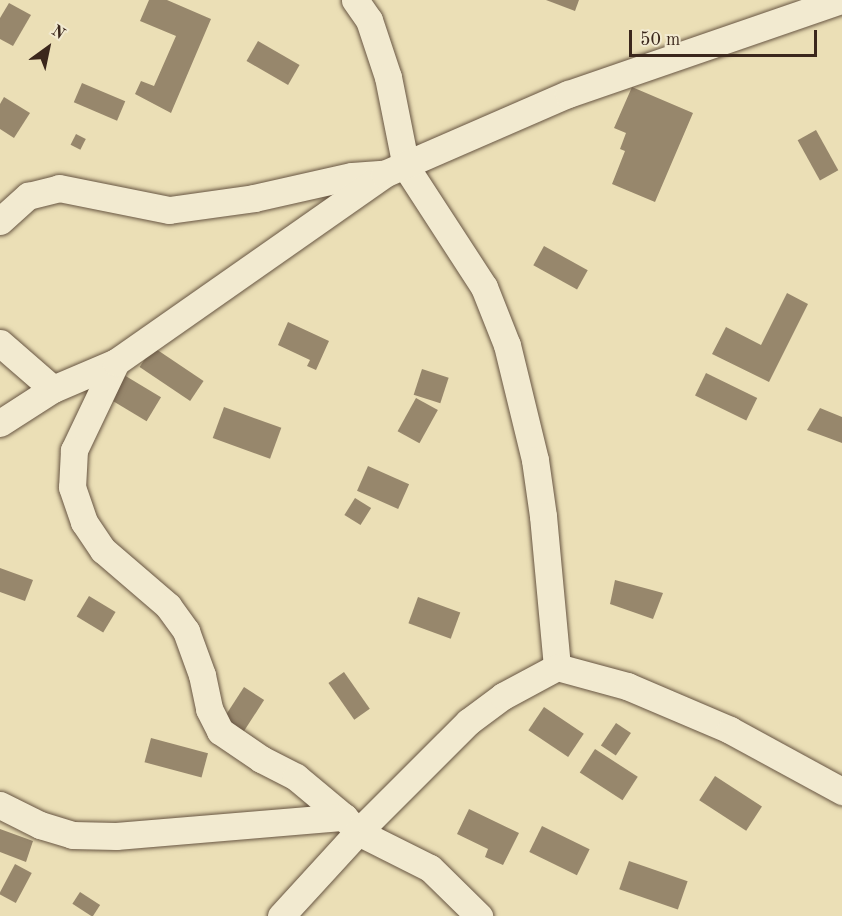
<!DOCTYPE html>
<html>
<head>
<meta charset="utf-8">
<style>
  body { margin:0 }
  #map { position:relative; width:842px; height:916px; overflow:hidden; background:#ebdfb6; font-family:"Old Standard TT",serif }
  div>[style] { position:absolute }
  .building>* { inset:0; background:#97876c; transform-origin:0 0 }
  .roads { filter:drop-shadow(0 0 2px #675542) drop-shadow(0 0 2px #675542) }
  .minor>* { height:27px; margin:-13.5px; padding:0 13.5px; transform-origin:13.5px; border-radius:13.5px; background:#f2ead0 }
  span { translate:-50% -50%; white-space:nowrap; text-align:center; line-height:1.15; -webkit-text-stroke:4.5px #f2ead0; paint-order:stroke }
  .north { position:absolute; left:18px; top:18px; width:60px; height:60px; -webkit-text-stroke:4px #f2ead0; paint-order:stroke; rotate:33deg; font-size:16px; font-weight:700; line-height:24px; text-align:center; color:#3b271c }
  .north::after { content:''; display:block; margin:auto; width:21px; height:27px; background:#3b271c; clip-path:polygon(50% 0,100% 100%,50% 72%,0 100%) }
  .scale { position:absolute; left:629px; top:30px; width:188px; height:27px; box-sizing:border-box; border:3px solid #3b271c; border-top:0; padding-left:8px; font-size:18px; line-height:21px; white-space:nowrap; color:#3b271c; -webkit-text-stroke:4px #f2ead0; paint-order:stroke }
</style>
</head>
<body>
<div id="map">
  <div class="building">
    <div style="clip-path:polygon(149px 0,167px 0,211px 19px,171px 113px,135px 94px,141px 81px,154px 86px,176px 36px,140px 21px)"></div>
    <div style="clip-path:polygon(546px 0,579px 0,575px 11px)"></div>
    <div style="clip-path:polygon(9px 3px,31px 15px,13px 46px,0 39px,0 18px)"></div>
    <div style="left:258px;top:41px;width:48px;height:23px;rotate:30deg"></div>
    <div style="left:82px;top:83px;width:47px;height:21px;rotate:23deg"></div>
    <div style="clip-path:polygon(632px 87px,693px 113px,655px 202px,612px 184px,625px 151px,620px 149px,626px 133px,614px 128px)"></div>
    <div style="clip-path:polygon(4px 97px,30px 113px,14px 138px,0 129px,0 104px)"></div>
    <div style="left:816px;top:130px;width:46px;height:21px;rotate:61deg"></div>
    <div style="left:76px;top:134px;width:11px;height:12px;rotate:27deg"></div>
    <div style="left:544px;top:246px;width:50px;height:22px;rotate:29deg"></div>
    <div style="clip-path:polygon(787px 293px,808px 304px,769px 382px,712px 354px,726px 327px,761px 345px)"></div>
    <div style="clip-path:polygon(288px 322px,329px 341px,316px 370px,307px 366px,310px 360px,278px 345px)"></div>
    <div style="left:153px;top:347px;width:61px;height:24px;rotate:34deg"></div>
    <div style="left:422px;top:369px;width:28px;height:27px;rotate:18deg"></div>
    <div style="left:119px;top:372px;width:49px;height:28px;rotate:31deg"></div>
    <div style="left:706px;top:373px;width:57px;height:25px;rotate:26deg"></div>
    <div style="left:416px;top:398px;width:25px;height:38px;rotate:29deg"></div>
    <div style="left:224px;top:407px;width:61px;height:33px;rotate:20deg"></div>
    <div style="clip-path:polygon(820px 408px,842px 417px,842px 443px,807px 430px)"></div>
    <div style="left:368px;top:466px;width:45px;height:27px;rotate:24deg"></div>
    <div style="left:355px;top:498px;width:19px;height:20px;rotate:32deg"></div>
    <div style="clip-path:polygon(0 568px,33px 580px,25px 601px,0 592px)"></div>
    <div style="clip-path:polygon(615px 580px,663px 593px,653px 619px,610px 604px)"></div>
    <div style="left:89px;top:596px;width:31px;height:24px;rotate:31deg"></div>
    <div style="left:418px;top:597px;width:45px;height:28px;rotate:20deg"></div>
    <div style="left:344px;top:672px;width:45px;height:19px;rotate:55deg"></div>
    <div style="left:244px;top:687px;width:24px;height:44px;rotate:33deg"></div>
    <div style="left:544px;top:707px;width:48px;height:28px;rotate:34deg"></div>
    <div style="left:616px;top:723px;width:18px;height:27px;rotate:34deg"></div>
    <div style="left:151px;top:738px;width:59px;height:25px;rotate:15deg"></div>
    <div style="left:595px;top:749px;width:51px;height:28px;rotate:33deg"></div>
    <div style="left:715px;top:776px;width:56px;height:29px;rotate:33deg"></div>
    <div style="clip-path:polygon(469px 809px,519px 833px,503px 865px,485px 857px,488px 849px,457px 834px)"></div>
    <div style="left:542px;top:826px;width:53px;height:29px;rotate:26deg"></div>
    <div style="clip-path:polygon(0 829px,33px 841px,26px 862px,0 852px)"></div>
    <div style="left:629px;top:861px;width:62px;height:30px;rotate:19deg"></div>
    <div style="left:15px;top:864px;width:19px;height:34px;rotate:28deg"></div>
    <div style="left:80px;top:892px;width:24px;height:14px;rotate:33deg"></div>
  </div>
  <div class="roads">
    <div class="minor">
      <div style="left:355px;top:0;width:24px;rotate:55deg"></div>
      <div style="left:369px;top:20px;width:60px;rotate:71.6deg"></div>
      <div style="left:388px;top:77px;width:92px;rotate:78.7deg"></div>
      <div style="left:406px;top:167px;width:143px;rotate:57deg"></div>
      <div style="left:484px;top:287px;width:62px;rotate:68.4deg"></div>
      <div style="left:507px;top:345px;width:118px;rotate:76.3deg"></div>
      <div style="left:535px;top:460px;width:57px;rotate:81.9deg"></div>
      <div style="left:543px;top:516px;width:152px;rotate:84.7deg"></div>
      <div style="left:0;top:221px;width:38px;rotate:-42deg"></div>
      <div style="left:28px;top:196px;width:32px;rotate:-14deg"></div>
      <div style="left:59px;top:188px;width:112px;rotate:11.3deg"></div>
      <div style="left:169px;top:210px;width:86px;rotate:-8deg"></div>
      <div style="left:254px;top:198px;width:100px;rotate:-12.7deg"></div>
      <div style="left:352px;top:176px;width:31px;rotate:-4deg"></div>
      <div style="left:0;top:343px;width:70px;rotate:41deg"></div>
      <div style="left:116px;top:362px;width:98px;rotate:115.5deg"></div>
      <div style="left:74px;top:450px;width:37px;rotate:93deg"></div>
      <div style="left:72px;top:487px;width:37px;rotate:71deg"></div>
      <div style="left:84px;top:522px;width:34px;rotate:56deg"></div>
      <div style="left:103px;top:550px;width:86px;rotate:40.7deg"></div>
      <div style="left:168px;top:606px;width:31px;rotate:54deg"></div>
      <div style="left:186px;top:631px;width:47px;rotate:70deg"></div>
      <div style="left:202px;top:675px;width:35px;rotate:78deg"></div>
      <div style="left:209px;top:709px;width:25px;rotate:63deg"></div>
      <div style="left:220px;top:731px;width:50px;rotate:34.3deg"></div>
      <div style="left:261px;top:759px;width:39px;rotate:27deg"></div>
      <div style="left:296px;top:777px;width:62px;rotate:39.8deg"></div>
      <div style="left:0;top:423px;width:63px;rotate:-32.7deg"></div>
      <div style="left:53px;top:389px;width:69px;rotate:-23.2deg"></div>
      <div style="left:116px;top:362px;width:327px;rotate:-35deg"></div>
      <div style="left:384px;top:174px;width:201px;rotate:-23.5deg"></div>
      <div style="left:568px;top:94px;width:289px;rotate:-19deg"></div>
      <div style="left:0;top:805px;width:45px;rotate:26.6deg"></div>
      <div style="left:40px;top:825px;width:34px;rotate:17deg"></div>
      <div style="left:72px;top:835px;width:44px;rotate:1.3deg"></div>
      <div style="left:116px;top:836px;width:229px;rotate:-4.8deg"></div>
      <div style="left:344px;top:817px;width:21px;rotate:47deg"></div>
      <div style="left:358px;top:832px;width:80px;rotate:26.6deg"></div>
      <div style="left:430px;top:868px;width:69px;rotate:44.4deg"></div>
      <div style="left:281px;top:916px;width:114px;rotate:-47.5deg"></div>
      <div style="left:358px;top:832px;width:156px;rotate:-45deg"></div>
      <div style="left:468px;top:722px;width:44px;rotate:-36.6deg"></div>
      <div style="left:503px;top:696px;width:61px;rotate:-28.2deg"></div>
      <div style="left:557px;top:667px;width:73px;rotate:15.2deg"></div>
      <div style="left:627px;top:686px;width:112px;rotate:23.1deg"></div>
      <div style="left:730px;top:730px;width:128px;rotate:28.6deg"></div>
    </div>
  </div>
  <div class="north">N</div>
  <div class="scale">50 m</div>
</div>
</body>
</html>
